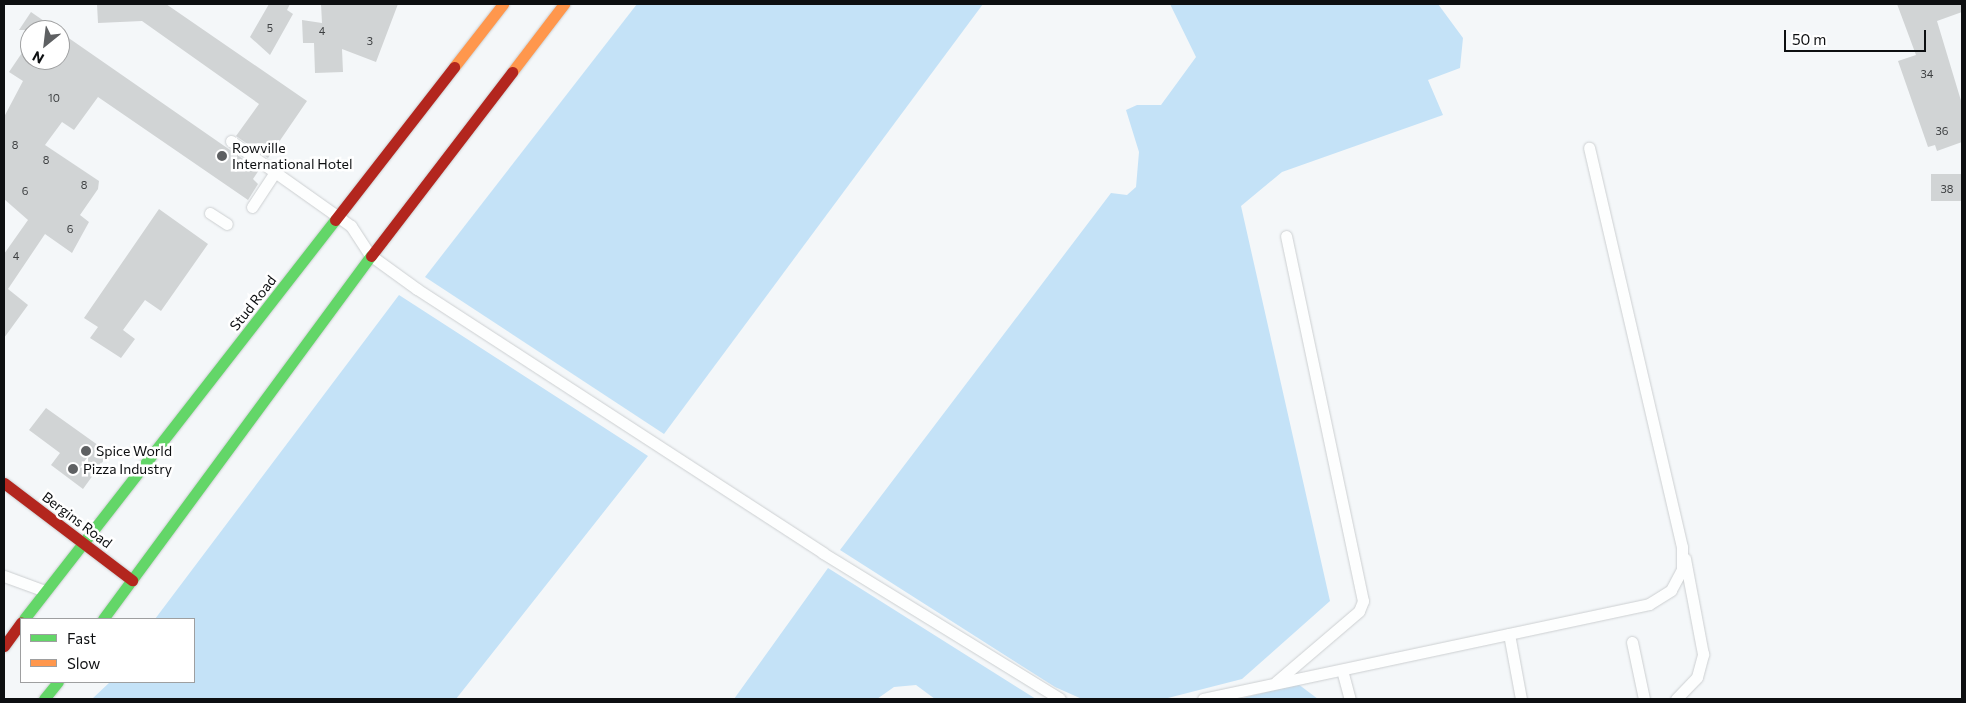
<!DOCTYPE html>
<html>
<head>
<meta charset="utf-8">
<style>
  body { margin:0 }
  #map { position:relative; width:1966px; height:703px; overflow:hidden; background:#f4f7f9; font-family:Commissioner,sans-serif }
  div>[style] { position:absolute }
  .green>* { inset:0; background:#c4e2f7 }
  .building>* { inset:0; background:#d1d4d5; transform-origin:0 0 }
  .roads { filter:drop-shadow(0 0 1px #cccfd1) drop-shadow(0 0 1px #cccfd1) }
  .lane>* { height:11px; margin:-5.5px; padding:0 5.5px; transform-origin:5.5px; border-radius:5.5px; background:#fdfefe }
  .fast>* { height:11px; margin:-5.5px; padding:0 5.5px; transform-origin:5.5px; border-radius:5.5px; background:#63d668 }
  .slow>* { height:11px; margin:-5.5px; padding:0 5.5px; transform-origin:5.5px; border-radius:5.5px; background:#ff974d }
  .jam>* { height:11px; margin:-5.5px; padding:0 5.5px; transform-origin:5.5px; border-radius:5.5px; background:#b3261e }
  .dots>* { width:14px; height:14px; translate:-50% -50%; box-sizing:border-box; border:2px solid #fff; border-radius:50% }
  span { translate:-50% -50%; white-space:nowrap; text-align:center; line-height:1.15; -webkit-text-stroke:5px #fff; paint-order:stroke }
  .number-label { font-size:11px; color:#3e4042 }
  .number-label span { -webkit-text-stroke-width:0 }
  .poi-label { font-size:14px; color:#0d0f11 }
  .left { translate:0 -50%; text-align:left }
  .street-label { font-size:14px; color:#0d0f11 }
  .frame { position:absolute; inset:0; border:5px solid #0d0f11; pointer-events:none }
  .legend { position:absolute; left:20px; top:618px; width:175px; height:65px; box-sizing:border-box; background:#fff; border:1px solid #9e9fa0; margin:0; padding:6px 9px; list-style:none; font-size:15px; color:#0d0f11 }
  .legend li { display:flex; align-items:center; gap:10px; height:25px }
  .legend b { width:25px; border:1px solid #9e9fa0 }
  .north { position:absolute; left:20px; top:20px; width:50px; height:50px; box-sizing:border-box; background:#fff; border:1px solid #9e9fa0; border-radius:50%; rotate:209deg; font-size:14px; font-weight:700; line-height:20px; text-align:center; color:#0d0f11 }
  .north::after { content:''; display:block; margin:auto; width:18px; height:22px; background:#5e6062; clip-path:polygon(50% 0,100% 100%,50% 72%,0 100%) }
  .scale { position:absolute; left:1784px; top:30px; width:142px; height:22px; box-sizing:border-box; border:2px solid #0d0f11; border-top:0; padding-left:6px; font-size:15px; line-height:18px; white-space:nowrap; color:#0d0f11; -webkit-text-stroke:4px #fff; paint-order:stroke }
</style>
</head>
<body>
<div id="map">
  <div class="green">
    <div style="clip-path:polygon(637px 4px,983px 4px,664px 434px,425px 277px)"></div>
    <div style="clip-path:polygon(1170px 4px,1438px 4px,1463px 38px,1460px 68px,1428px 80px,1443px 115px,1282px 172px,1241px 206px,1330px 601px,1242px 679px,1164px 699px,1082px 699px,1055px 687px,840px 550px,1111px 193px,1127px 195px,1136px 187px,1139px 152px,1126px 110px,1137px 105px,1161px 105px,1196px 57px)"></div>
    <div style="clip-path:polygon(399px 295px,648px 456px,456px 699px,92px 699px,110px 682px,194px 682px,194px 619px,155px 619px)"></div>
    <div style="clip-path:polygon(828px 568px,1036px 699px,935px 699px,916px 685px,894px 687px,877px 699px,734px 699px)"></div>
    <div style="clip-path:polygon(1298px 684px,1318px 699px,1239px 699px)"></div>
  </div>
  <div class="building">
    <div style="clip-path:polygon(97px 4px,166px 4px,307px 101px,268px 158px,236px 136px,259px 104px,142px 21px,98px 23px)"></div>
    <div style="clip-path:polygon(269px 4px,290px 4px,287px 10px,293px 14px,270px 55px,250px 37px)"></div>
    <div style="clip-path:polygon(321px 4px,398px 4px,376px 62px,342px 49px,343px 72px,315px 73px,314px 43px,303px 43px,302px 20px,322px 23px)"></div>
    <div style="clip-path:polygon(1897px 4px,1962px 4px,1962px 12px,1937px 21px,1962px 104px,1962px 142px,1937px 151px,1935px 145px,1928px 147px,1898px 61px,1916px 55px)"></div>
    <div style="clip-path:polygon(31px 12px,57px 30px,19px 30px)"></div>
    <div style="clip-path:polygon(60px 32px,259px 170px,253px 179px,258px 184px,248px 200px,98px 97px,74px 130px,62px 122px,45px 145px,99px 181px,98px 189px,80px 215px,89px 222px,72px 253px,45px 234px,8px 289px,28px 305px,4px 338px,4px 254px,28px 220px,4px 199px,4px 117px,23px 81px,9px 72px,30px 41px,30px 60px,60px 60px)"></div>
    <div style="left:1962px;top:174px;width:27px;height:31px;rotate:90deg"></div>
    <div style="clip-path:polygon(159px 209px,208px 244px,161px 311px,145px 300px,123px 330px,135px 339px,121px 358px,90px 338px,98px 327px,84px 318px)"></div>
    <div style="clip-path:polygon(46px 408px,109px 453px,83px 489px,51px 465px,60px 453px,29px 430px)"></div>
  </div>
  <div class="roads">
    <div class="lane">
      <div style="left:231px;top:141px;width:147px;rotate:35.3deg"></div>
      <div style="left:351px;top:226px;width:35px;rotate:57deg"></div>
      <div style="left:370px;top:255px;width:58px;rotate:35.9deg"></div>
      <div style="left:417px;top:289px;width:484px;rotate:33deg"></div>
      <div style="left:823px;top:553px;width:278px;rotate:31.6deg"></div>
      <div style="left:252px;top:207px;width:42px;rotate:-56.7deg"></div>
      <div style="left:210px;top:213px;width:20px;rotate:33deg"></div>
      <div style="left:4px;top:576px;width:44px;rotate:20.1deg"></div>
      <div style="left:1509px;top:634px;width:66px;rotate:79.5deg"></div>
      <div style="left:1632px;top:642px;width:58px;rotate:78.1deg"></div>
      <div style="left:1342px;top:670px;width:30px;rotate:75deg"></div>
      <div style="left:1276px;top:682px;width:109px;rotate:-40.5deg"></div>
      <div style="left:1359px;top:611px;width:11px;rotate:-68deg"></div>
      <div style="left:1363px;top:601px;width:373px;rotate:-101.9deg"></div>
      <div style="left:1203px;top:699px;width:456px;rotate:-12deg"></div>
      <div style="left:1649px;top:604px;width:26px;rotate:-32deg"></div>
      <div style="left:1671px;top:590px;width:24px;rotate:-62deg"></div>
      <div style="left:1682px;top:569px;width:22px;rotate:-90deg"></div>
      <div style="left:1682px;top:547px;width:410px;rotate:-103.1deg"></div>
      <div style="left:1676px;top:699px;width:30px;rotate:-46deg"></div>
      <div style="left:1697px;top:677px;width:24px;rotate:-75deg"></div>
      <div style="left:1703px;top:654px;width:97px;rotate:-100.7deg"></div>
    </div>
    <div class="fast">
      <div style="left:24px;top:619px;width:506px;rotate:-52.07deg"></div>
      <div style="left:103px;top:619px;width:451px;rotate:-53.6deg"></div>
      <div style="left:44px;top:699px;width:22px;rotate:-51deg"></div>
    </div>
    <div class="slow">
      <div style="left:454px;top:67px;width:80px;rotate:-52.1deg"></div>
      <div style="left:512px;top:72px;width:86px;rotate:-52.6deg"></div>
    </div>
    <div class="jam">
      <div style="left:335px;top:220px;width:194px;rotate:-52.1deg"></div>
      <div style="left:371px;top:256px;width:232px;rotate:-52.5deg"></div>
      <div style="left:4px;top:483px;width:161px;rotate:37.2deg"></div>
      <div style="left:4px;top:646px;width:29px;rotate:-54deg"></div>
    </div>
  </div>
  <div class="dots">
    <div style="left:222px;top:156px;background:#5e6062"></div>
    <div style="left:86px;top:451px;background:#5e6062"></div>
    <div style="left:73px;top:469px;background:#5e6062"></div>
  </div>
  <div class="number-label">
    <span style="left:270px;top:28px">5</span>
    <span style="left:322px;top:31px">4</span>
    <span style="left:370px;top:41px">3</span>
    <span style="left:1927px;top:74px">34</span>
    <span style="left:54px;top:98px">10</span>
    <span style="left:1942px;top:131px">36</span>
    <span style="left:15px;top:145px">8</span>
    <span style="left:46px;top:160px">8</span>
    <span style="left:84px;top:185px">8</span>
    <span style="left:1947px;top:189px">38</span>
    <span style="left:25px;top:191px">6</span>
    <span style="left:70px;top:229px">6</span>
    <span style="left:16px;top:256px">4</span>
  </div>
  <div class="poi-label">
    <span class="left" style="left:232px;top:156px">Rowville<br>International Hotel</span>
    <span class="left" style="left:96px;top:451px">Spice World</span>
    <span class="left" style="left:83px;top:469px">Pizza Industry</span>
  </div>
  <div class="street-label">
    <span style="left:253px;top:303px;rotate:-52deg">Stud Road</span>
    <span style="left:77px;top:520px;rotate:37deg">Bergins Road</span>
  </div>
  <div class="frame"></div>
  <ul class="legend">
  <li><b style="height:6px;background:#63d668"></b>Fast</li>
  <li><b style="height:6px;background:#ff974d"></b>Slow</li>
  </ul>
  <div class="north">N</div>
  <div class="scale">50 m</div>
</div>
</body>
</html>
